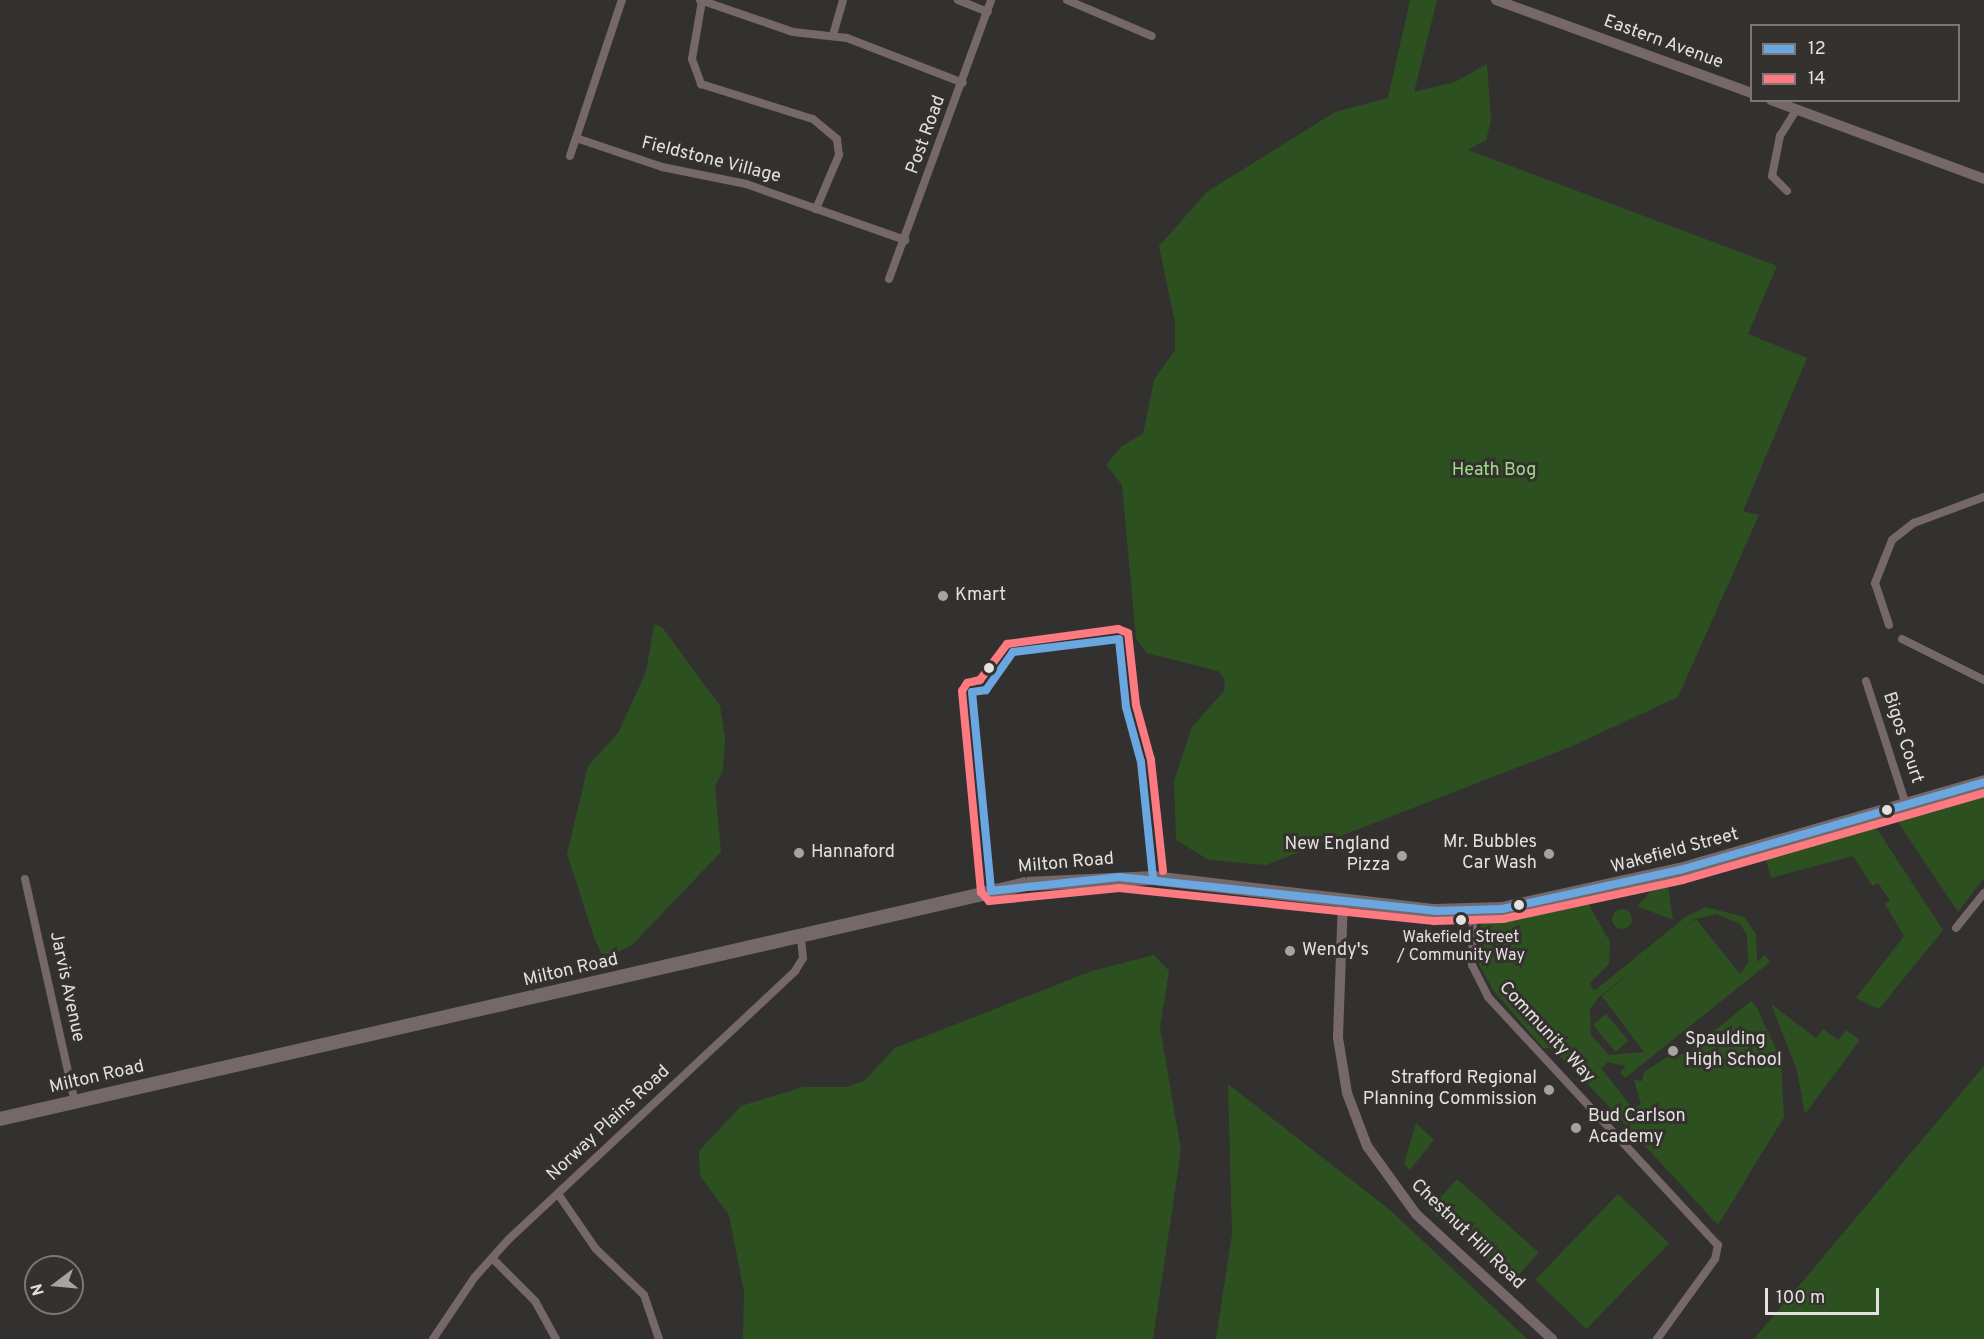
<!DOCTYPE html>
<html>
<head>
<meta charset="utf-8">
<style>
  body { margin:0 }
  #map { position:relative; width:1984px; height:1339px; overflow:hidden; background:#33312f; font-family:Overpass,sans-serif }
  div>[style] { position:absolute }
  .green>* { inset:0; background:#2d5020; transform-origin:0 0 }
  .round { border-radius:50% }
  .minor>* { height:8px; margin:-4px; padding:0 4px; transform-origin:4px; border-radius:4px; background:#76676b }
  .tertiary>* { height:10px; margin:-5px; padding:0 5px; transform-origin:5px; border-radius:5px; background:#76676b }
  .primary>* { height:14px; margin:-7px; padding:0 7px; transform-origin:7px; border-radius:7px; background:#74686a }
  .bus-1>* { height:8px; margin:-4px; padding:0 4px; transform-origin:4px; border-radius:4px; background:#6aa7e1 }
  .bus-2>* { height:8px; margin:-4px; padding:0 4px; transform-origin:4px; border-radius:4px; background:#fd7b80 }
  .dots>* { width:16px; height:16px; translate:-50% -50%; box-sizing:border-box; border:3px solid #34312e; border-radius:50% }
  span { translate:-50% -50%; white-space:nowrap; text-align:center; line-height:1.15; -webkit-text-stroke:6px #34312e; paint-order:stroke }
  .bus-label { font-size:16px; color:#e4e2e0 }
  .street-label { font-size:18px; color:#e4e2e0 }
  .park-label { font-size:18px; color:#9bdf87 }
  .poi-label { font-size:18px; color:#e4e2e0 }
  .left { translate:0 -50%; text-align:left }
  .right { translate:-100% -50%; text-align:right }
  .legend { position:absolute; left:1750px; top:24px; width:210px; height:78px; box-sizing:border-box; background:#34312e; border:2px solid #7a7875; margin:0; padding:8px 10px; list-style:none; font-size:18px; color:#e4e2e0 }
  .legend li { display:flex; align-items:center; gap:12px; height:30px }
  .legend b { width:30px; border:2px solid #7a7875 }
  .north { position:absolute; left:24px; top:1255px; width:60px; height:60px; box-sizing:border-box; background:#34312e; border:2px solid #7a7875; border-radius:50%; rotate:254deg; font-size:16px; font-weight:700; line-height:24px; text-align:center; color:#e4e2e0 }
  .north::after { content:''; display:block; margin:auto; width:21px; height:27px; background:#a6a4a2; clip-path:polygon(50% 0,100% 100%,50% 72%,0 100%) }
  .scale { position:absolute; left:1765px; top:1288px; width:114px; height:27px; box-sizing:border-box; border:3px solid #e4e2e0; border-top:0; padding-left:8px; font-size:18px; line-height:21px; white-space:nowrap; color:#e4e2e0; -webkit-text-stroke:4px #34312e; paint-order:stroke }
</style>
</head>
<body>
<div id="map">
  <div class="green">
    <div style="clip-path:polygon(1410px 0,1437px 0,1414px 92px,1455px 82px,1487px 64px,1491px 120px,1486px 140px,1468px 150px,1777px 266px,1748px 334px,1807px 358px,1743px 511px,1759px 515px,1678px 697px,1570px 747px,1266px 865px,1209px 860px,1176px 840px,1174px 781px,1192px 727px,1224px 691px,1225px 679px,1218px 671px,1147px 653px,1136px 639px,1122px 485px,1106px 465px,1122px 446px,1143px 434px,1154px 380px,1175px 350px,1175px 323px,1159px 246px,1208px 191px,1335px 112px,1388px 98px)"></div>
    <div style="clip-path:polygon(654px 624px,662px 627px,720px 706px,725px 737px,723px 770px,715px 787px,721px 852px,632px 945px,612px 955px,601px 953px,595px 940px,567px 854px,588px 766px,618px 733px,646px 672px)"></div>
    <div style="clip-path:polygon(1984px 793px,1984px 878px,1958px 912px,1896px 819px)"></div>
    <div style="clip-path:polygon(1875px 826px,1943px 930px,1879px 1009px,1856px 998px,1904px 936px,1885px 904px,1890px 900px,1878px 883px,1872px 886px,1853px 856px,1771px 878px,1766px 860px,1736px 865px)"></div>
    <div style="clip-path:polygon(1668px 886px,1673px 920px,1637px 906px,1650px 892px)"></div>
    <div style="clip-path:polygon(evenodd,1588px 903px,1610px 942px,1609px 964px,1590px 983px,1594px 991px,1687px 916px,1706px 907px,1744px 917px,1756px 934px,1757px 962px,1765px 955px,1770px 962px,1625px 1078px,1620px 1072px,1626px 1066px,1608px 1062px,1601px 1068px,1633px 1109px,1641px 1104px,1634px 1080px,1642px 1081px,1644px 1072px,1667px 1057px,1687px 1053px,1751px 1001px,1756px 1006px,1781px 1060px,1784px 1117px,1718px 1225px,1575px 1070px,1550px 1048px,1543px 1048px,1493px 990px,1477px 961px,1481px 922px,1588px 903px,1717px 914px,1740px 924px,1747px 935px,1748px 963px,1740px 974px,1696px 919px,1679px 932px,1695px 919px,1717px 914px,1588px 903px,1652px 955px,1602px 996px,1644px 1052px,1609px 1055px,1591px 1035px,1590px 1010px,1598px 998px,1652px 955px)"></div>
    <div class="round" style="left:1612px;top:909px;width:20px;height:20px"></div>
    <div style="clip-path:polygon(1154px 955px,1169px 971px,1160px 1028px,1181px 1150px,1153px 1339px,743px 1339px,744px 1292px,729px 1215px,700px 1176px,699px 1151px,741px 1106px,803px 1087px,847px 1087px,864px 1081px,895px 1048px,1092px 971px)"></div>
    <div style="clip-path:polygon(1771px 1004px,1816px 1038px,1823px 1029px,1838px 1040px,1846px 1030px,1860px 1040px,1805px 1114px,1797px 1070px)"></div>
    <div style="left:1606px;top:1014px;width:35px;height:17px;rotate:50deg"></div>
    <div style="clip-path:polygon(1984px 1066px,1984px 1339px,1754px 1339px)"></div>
    <div style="clip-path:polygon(1228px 1084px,1390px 1210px,1527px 1339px,1216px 1339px,1232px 1234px)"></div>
    <div style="clip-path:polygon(1416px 1123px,1434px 1140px,1410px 1170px,1404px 1164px)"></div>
    <div style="left:1457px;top:1179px;width:110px;height:41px;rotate:42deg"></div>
    <div style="left:1618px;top:1194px;width:71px;height:119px;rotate:44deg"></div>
  </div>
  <div class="minor">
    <div style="left:700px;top:0;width:98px;rotate:19deg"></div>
    <div style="left:793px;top:32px;width:54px;rotate:6.3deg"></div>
    <div style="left:847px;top:38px;width:124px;rotate:21.2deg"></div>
    <div style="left:958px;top:0;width:32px;rotate:22deg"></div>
    <div style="left:1067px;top:0;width:92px;rotate:23deg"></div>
    <div style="left:702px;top:1px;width:59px;rotate:99.8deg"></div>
    <div style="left:692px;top:59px;width:27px;rotate:70deg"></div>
    <div style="left:701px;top:84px;width:117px;rotate:17.4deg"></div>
    <div style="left:813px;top:119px;width:31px;rotate:40deg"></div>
    <div style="left:837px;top:139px;width:16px;rotate:83deg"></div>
    <div style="left:839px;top:155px;width:59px;rotate:113.1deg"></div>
    <div style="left:833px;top:35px;width:36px;rotate:-74deg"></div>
    <div style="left:576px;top:138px;width:91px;rotate:18.6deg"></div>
    <div style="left:662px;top:167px;width:86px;rotate:11.4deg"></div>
    <div style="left:746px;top:184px;width:169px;rotate:19.4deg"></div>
    <div style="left:570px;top:156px;width:164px;rotate:-71.6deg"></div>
    <div style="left:1787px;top:191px;width:21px;rotate:-135deg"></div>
    <div style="left:1772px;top:176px;width:41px;rotate:-78.7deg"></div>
    <div style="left:1780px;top:136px;width:31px;rotate:-58deg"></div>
    <div style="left:889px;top:279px;width:297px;rotate:-69.9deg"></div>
    <div style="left:1889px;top:625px;width:44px;rotate:-108.4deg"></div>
    <div style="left:1875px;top:583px;width:46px;rotate:-68.4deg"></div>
    <div style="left:1892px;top:540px;width:28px;rotate:-38deg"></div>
    <div style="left:1914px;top:523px;width:75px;rotate:-20.4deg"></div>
    <div style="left:1902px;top:639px;width:92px;rotate:26.6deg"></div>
    <div style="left:1866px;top:681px;width:130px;rotate:72.1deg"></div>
    <div style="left:25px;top:879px;width:229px;rotate:77.4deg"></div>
    <div style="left:1473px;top:911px;width:54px;rotate:91.1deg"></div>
    <div style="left:1472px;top:965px;width:36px;rotate:63deg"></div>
    <div style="left:1488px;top:997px;width:338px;rotate:47.2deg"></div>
    <div style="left:1718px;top:1245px;width:14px;rotate:102deg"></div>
    <div style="left:1715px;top:1259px;width:99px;rotate:125.9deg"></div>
    <div style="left:1956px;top:928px;width:45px;rotate:-51.3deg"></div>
    <div style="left:558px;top:1194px;width:67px;rotate:55.4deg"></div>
    <div style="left:596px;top:1249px;width:66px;rotate:43.8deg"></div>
    <div style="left:644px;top:1295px;width:46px;rotate:71.2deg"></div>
    <div style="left:492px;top:1258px;width:61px;rotate:45deg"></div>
    <div style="left:535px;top:1301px;width:43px;rotate:61.1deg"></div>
    <div style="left:433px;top:1339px;width:73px;rotate:-56.1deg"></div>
    <div style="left:474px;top:1278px;width:52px;rotate:-48.1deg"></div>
    <div style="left:509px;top:1239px;width:392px;rotate:-43.1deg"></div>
    <div style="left:795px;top:971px;width:15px;rotate:-58deg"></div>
    <div style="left:803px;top:958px;width:20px;rotate:-96deg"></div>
  </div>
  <div class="tertiary">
    <div style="left:1496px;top:0;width:272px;rotate:20deg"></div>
    <div style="left:1771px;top:100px;width:227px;rotate:20.3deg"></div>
    <div style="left:1343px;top:900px;width:138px;rotate:92.1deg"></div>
    <div style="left:1338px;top:1038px;width:56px;rotate:80.7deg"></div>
    <div style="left:1347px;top:1093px;width:57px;rotate:69.3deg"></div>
    <div style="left:1367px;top:1146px;width:84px;rotate:54.2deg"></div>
    <div style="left:1416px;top:1214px;width:185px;rotate:42.6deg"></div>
  </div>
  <div class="primary">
    <div style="left:0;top:1119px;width:1053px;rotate:-12.9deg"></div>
    <div style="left:1026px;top:884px;width:127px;rotate:-2.7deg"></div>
    <div style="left:1153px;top:878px;width:284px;rotate:6.7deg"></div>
    <div style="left:1435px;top:911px;width:67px;rotate:-1.7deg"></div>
    <div style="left:1502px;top:909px;width:182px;rotate:-12.4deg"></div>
    <div style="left:1680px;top:870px;width:316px;rotate:-16.1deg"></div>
  </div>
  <div class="bus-1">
    <div style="left:1153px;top:878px;width:117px;rotate:-95.9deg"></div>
    <div style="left:1141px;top:762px;width:57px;rotate:-105.3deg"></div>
    <div style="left:1126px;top:707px;width:68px;rotate:-95.9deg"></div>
    <div style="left:1119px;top:639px;width:107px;rotate:173deg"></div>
    <div style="left:1013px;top:652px;width:47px;rotate:125.4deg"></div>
    <div style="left:986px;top:690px;width:14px;rotate:172deg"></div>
    <div style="left:972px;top:692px;width:200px;rotate:84.5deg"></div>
    <div style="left:991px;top:891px;width:129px;rotate:-6.2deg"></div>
    <div style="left:1119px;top:877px;width:318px;rotate:6.1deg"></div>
    <div style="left:1435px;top:911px;width:67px;rotate:-1.7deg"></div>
    <div style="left:1502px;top:909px;width:182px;rotate:-12.4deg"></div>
    <div style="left:1680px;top:870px;width:316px;rotate:-16.1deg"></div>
  </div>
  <div class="bus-2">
    <div style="left:1163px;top:871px;width:112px;rotate:-96.2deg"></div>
    <div style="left:1151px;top:760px;width:57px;rotate:-105.3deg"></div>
    <div style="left:1136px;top:705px;width:72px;rotate:-96.3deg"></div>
    <div style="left:1128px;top:633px;width:11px;rotate:-158deg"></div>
    <div style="left:1118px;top:629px;width:112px;rotate:172.3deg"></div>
    <div style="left:1007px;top:644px;width:45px;rotate:126.9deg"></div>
    <div style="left:980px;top:680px;width:13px;rotate:167deg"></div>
    <div style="left:967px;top:683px;width:9px;rotate:122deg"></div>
    <div style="left:962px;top:691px;width:202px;rotate:84.6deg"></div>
    <div style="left:981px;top:892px;width:12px;rotate:48deg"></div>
    <div style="left:989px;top:901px;width:131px;rotate:-5.7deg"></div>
    <div style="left:1119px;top:888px;width:317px;rotate:6deg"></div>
    <div style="left:1434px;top:921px;width:69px;rotate:-1.7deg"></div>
    <div style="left:1503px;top:919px;width:184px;rotate:-12.2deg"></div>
    <div style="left:1683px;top:880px;width:313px;rotate:-16.1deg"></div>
  </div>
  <div class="dots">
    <div style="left:943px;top:596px;background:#a6a4a2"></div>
    <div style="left:989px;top:668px;background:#e4e2e0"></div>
    <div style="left:1887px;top:810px;background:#e4e2e0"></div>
    <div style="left:799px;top:853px;background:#a6a4a2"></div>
    <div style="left:1549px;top:854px;background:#a6a4a2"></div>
    <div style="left:1402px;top:856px;background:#a6a4a2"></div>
    <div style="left:1519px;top:905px;background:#e4e2e0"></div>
    <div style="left:1461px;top:920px;background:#e4e2e0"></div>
    <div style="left:1290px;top:951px;background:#a6a4a2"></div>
    <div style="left:1673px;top:1051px;background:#a6a4a2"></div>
    <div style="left:1549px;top:1090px;background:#a6a4a2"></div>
    <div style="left:1576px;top:1128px;background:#a6a4a2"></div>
  </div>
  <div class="bus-label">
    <span style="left:1461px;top:947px">Wakefield Street<br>/ Community Way</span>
  </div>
  <div class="street-label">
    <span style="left:1663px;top:43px;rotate:20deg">Eastern Avenue</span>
    <span style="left:927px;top:135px;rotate:-70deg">Post Road</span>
    <span style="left:711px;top:161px;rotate:14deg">Fieldstone Village</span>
    <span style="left:1902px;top:738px;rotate:72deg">Bigos Court</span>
    <span style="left:1675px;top:852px;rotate:-15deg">Wakefield Street</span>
    <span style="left:1066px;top:864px;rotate:-5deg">Milton Road</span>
    <span style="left:571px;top:971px;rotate:-13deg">Milton Road</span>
    <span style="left:66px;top:987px;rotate:78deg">Jarvis Avenue</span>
    <span style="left:1546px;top:1033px;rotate:47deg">Community Way</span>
    <span style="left:97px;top:1078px;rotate:-13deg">Milton Road</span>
    <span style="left:609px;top:1124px;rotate:-43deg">Norway Plains Road</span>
    <span style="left:1467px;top:1235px;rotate:44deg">Chestnut Hill Road</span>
  </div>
  <div class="park-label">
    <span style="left:1494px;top:471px">Heath Bog</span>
  </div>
  <div class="poi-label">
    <span class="left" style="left:955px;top:596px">Kmart</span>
    <span class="right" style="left:1537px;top:854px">Mr. Bubbles<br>Car Wash</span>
    <span class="right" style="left:1390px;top:856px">New England<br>Pizza</span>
    <span class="left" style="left:811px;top:853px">Hannaford</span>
    <span class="left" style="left:1302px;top:951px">Wendy's</span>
    <span class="left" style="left:1685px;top:1051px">Spaulding<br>High School</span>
    <span class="right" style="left:1537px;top:1090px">Strafford Regional<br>Planning Commission</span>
    <span class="left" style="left:1588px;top:1128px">Bud Carlson<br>Academy</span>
  </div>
  <ul class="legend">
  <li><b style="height:8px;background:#6aa7e1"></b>12</li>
  <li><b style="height:8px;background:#fd7b80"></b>14</li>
  </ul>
  <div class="north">N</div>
  <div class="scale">100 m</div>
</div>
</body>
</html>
